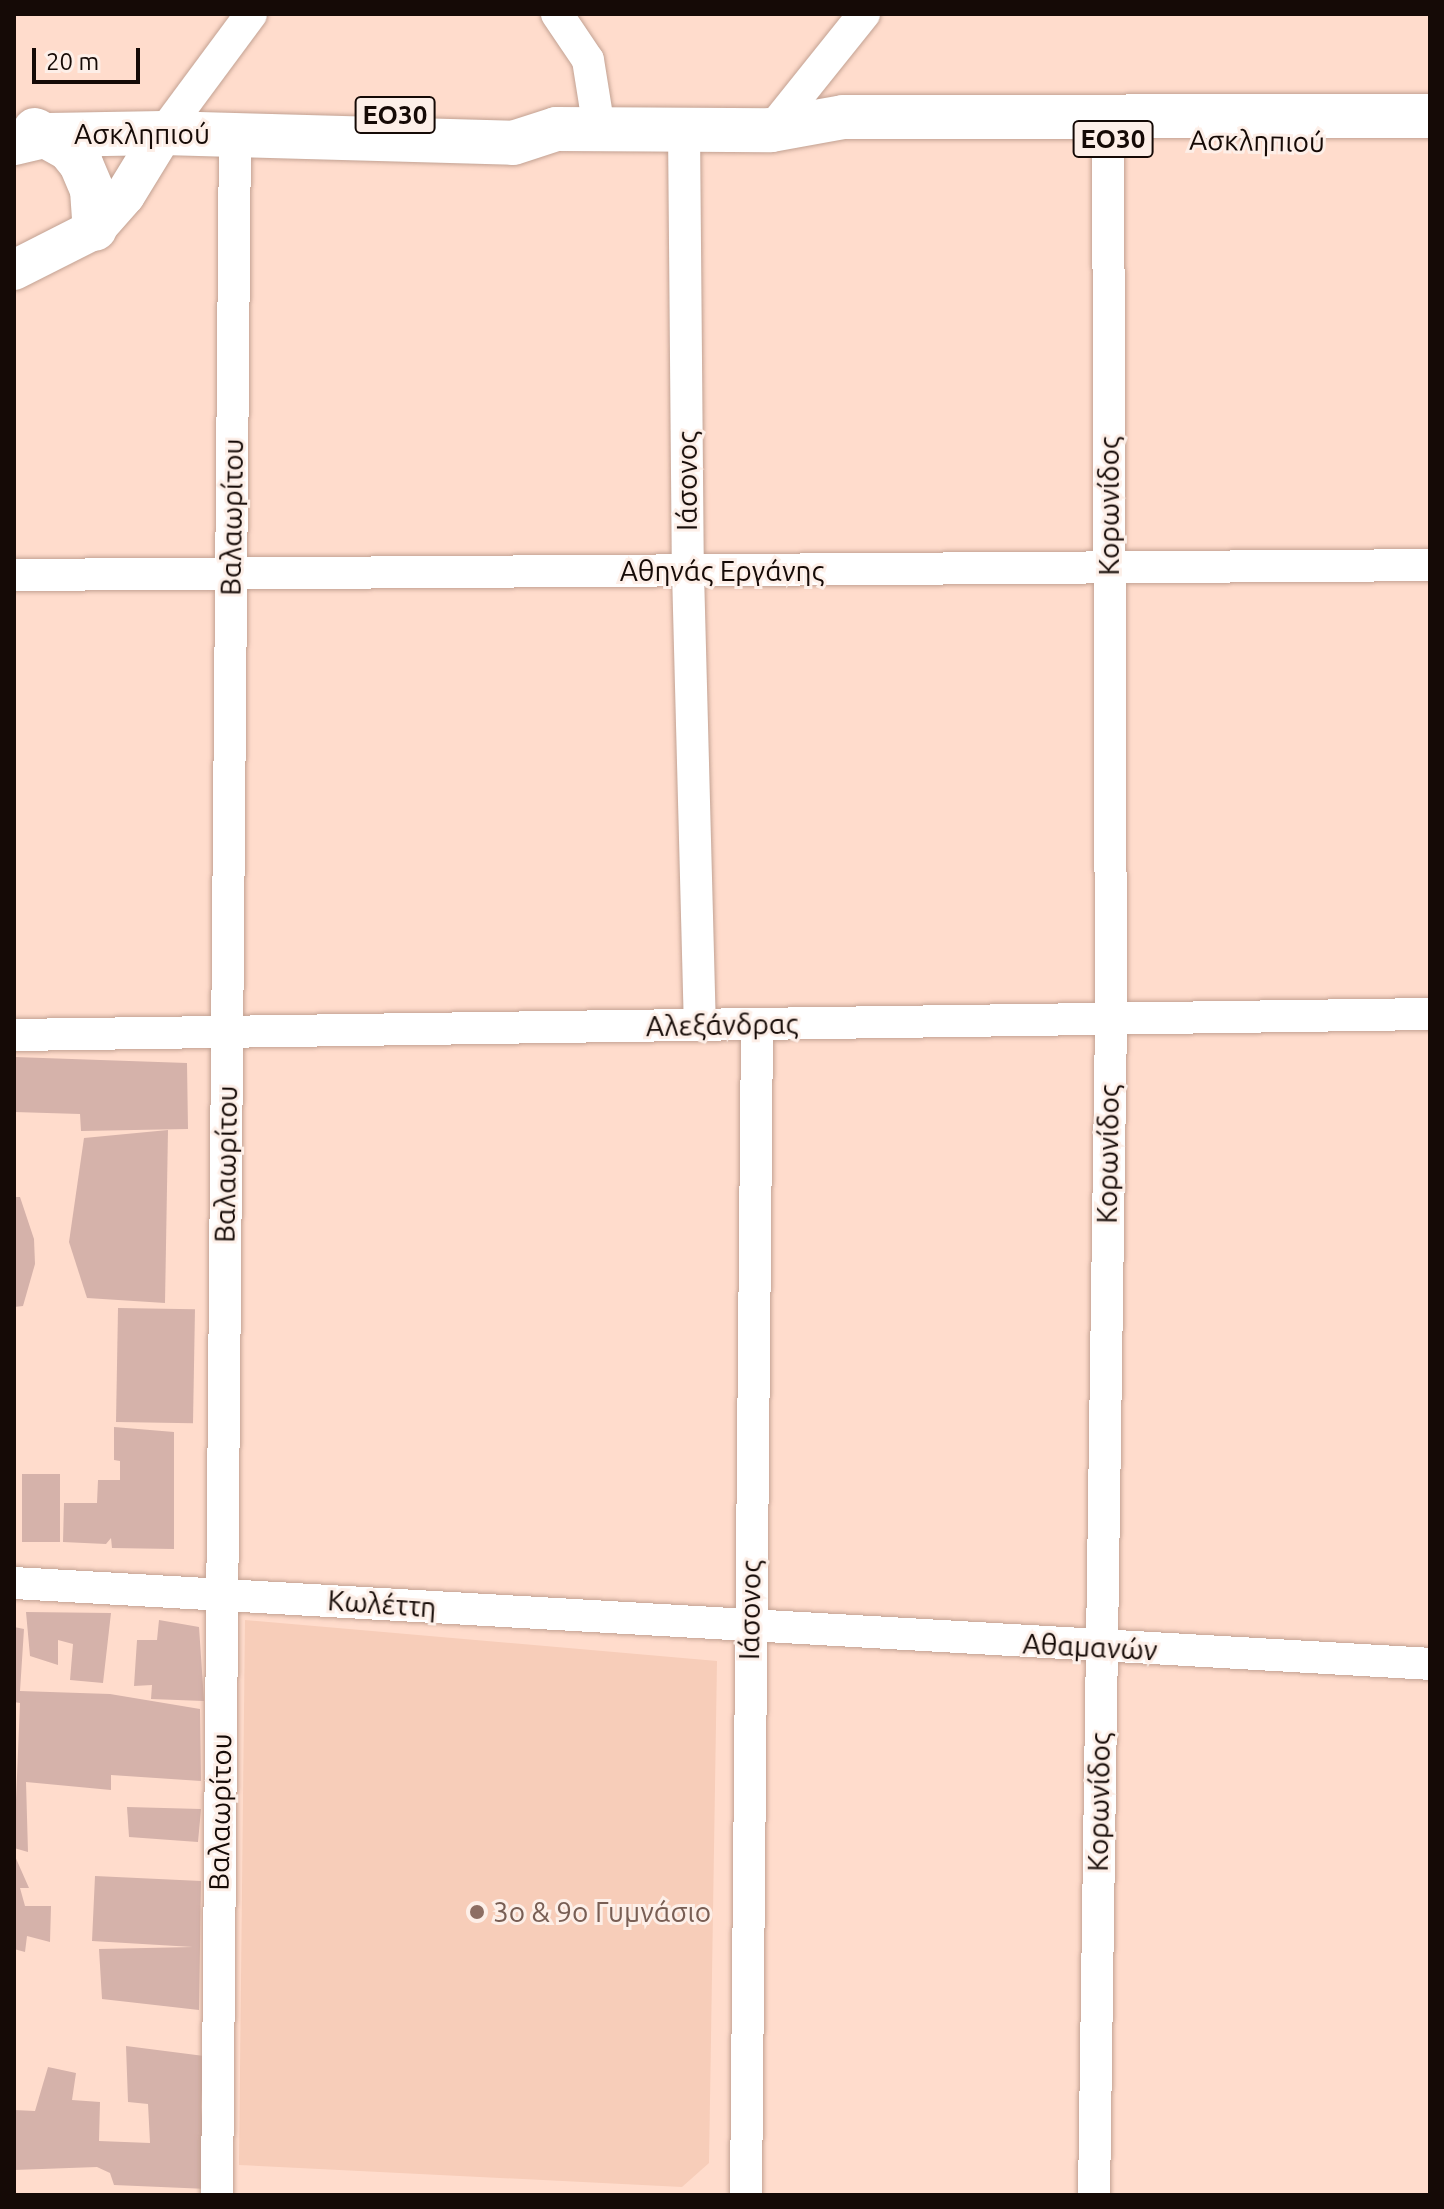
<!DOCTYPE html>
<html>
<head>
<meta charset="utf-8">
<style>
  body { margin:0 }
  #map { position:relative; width:1444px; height:2209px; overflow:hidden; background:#ffdccc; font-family:Ubuntu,sans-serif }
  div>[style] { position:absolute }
  .built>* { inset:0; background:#f7cdb9 }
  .building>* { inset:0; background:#d5b2aa; transform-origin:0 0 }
  .roads { filter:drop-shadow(0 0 2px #c2a192) drop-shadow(0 0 2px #c2a192) }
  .minor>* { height:32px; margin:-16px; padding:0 16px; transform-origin:16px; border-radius:16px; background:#fff }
  .tertiary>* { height:40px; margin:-20px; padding:0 20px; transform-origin:20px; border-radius:20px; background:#fff }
  .primary>* { height:44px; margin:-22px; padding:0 22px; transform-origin:22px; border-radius:22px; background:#fff }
  .dots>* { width:22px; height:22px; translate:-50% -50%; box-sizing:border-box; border:4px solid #fdefe8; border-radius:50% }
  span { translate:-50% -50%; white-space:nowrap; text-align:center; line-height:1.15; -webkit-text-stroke:6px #fdefe8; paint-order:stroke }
  .shield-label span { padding:2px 6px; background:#fdefe8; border:2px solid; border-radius:6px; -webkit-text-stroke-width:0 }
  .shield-label { font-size:26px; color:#150a06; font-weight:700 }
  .street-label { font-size:28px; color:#150a06 }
  .education-label { font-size:28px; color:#785e54 }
  .left { translate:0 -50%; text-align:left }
  .frame { position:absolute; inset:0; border:16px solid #150a06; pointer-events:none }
  .scale { position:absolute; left:32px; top:48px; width:108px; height:36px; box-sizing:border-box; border:4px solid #150a06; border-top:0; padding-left:10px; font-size:24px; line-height:28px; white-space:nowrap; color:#150a06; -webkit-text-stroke:6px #fdefe8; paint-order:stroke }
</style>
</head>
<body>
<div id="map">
  <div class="built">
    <div style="clip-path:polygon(245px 1620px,717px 1661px,709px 2163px,682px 2187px,239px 2165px)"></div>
  </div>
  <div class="building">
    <div style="clip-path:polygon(14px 1057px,187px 1063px,188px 1129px,81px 1131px,80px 1114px,14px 1112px)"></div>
    <div style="clip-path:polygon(168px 1130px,165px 1303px,87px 1298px,69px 1242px,84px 1138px)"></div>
    <div style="clip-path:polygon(14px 1197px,20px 1197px,34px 1239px,35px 1264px,23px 1306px,14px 1307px)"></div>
    <div style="left:118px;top:1308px;width:77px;height:114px;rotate:1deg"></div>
    <div style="clip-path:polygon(114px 1427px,174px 1432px,174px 1549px,112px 1548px,111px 1538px,106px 1544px,63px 1542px,64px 1503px,97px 1503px,98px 1480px,120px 1480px,120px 1461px,114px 1460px)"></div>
    <div style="left:60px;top:1474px;width:68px;height:38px;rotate:90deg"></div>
    <div style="clip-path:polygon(26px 1612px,111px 1613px,103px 1683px,70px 1680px,73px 1644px,58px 1640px,58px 1665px,30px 1656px)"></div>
    <div style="clip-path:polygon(159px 1620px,199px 1627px,204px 1701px,151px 1699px,152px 1685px,134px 1686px,137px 1640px,157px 1640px)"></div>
    <div style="clip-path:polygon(14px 1627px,24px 1629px,20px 1691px,110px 1694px,200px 1709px,201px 1781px,111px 1775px,111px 1790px,26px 1782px,28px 1852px,14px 1848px,20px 1703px,14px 1702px)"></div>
    <div style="clip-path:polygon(127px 1807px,201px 1809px,198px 1842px,129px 1837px)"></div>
    <div style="clip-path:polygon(14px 1854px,29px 1888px,20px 1888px,25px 1906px,51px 1906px,50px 1942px,27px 1936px,25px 1952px,14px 1949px)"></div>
    <div style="clip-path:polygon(95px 1876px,201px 1881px,199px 2010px,102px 1999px,99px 1949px,193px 1947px,92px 1941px)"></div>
    <div style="clip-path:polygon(126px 2046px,204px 2056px,201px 2107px,208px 2189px,114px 2185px,110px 2173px,97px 2167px,14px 2170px,14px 2110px,35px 2111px,48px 2067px,76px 2073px,72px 2100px,100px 2102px,99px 2141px,150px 2143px,148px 2104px,128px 2102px)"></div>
  </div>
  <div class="roads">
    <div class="minor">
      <div style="left:557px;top:14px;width:55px;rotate:56deg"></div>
      <div style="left:588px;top:60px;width:70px;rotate:80.9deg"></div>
      <div style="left:684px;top:129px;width:443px;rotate:89.5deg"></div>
      <div style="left:688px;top:572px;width:453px;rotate:88.5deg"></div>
      <div style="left:771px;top:130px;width:149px;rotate:-51.3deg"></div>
      <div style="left:163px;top:133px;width:148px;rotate:-53.5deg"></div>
      <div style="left:14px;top:575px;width:1416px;rotate:-0.4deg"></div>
      <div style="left:14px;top:1035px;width:1416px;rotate:-0.85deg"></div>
      <div style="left:14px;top:1583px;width:1418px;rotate:3.27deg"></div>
      <div style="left:217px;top:2195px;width:2061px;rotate:-89.5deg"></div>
      <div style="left:746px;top:2195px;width:1171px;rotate:-89.46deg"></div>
      <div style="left:1094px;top:2195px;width:1176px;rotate:-89.17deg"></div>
      <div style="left:1111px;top:1019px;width:906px;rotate:-90.19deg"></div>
    </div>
    <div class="tertiary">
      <div style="left:14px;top:270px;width:91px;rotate:-26.8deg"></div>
      <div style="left:95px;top:229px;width:45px;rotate:-48.6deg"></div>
      <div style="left:125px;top:195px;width:73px;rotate:-58.5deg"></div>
    </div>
    <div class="primary">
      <div style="left:35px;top:130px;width:39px;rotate:29deg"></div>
      <div style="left:69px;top:149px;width:19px;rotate:51deg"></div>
      <div style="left:81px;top:164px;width:28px;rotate:67deg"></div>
      <div style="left:92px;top:190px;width:39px;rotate:86deg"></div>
      <div style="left:14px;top:143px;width:36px;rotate:-13deg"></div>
      <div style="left:49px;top:135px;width:114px;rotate:-1deg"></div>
      <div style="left:163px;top:133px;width:350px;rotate:1.6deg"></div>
      <div style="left:513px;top:143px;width:45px;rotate:-18deg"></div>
      <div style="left:556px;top:129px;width:215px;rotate:0.3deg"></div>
      <div style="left:771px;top:130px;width:73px;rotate:-10.2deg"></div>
      <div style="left:843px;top:117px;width:587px;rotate:-0.1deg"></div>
    </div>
  </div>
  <div class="dots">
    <div style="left:477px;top:1912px;background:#8d6e63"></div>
  </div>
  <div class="shield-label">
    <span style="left:395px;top:115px">ΕΟ30</span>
    <span style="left:1113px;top:139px">ΕΟ30</span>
  </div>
  <div class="street-label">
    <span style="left:142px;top:134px">Ασκληπιού</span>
    <span style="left:1257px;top:141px;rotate:1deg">Ασκληπιού</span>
    <span style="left:687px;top:481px;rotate:-90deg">Ιάσονος</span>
    <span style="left:1109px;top:506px;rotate:-90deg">Κορωνίδος</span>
    <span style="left:232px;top:517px;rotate:-89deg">Βαλαωρίτου</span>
    <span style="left:722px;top:571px">Αθηνάς Εργάνης</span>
    <span style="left:722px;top:1025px;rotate:-1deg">Αλεξάνδρας</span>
    <span style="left:1108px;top:1154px;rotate:-89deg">Κορωνίδος</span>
    <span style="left:226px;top:1164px;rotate:-89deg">Βαλαωρίτου</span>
    <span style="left:382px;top:1604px;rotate:4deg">Κωλέττη</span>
    <span style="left:750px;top:1610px;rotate:-89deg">Ιάσονος</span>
    <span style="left:1090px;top:1647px;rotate:3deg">Αθαμανών</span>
    <span style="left:1099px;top:1802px;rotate:-89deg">Κορωνίδος</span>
    <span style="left:220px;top:1812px;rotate:-89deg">Βαλαωρίτου</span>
  </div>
  <div class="education-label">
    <span class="left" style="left:493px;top:1912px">3ο &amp; 9ο Γυμνάσιο</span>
  </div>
  <div class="frame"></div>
  <div class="scale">20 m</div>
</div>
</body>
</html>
